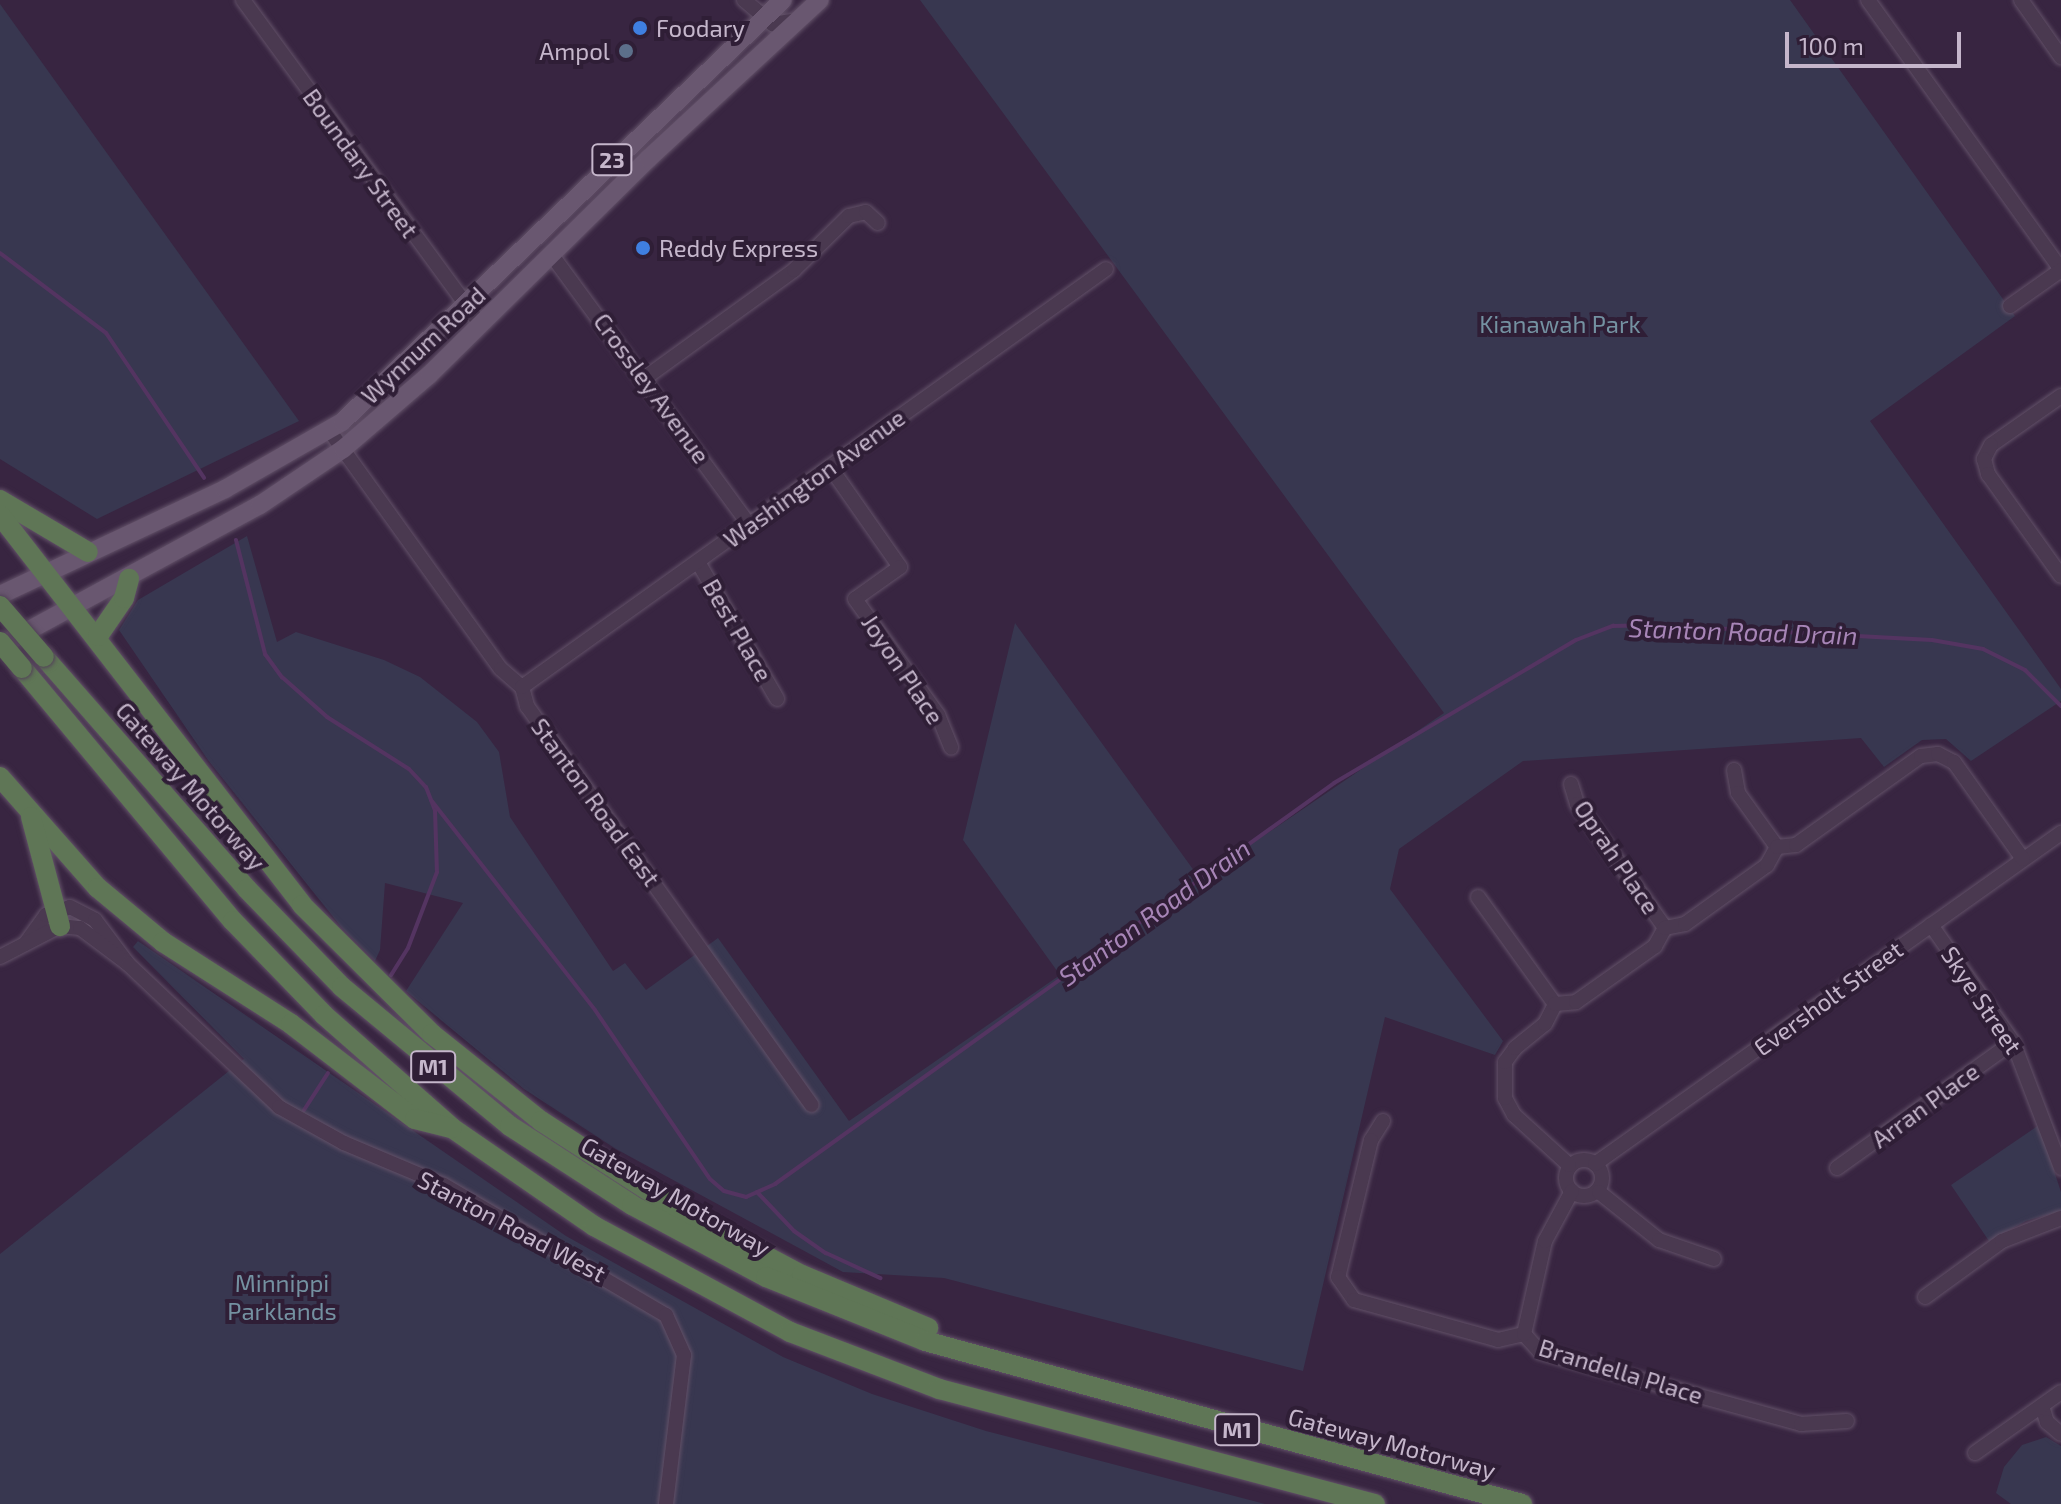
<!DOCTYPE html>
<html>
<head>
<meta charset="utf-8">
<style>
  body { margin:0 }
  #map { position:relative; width:2061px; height:1504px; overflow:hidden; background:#382541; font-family:"Exo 2",sans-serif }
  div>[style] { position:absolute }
  .green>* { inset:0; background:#383750 }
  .stream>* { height:4px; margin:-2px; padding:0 2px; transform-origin:2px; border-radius:2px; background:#543461 }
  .roads { filter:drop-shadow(0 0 2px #625168) drop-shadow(0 0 2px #625168) }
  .minor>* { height:14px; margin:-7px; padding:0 7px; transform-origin:7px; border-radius:7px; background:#4a3950 }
  .minor>.ring { margin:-7px; padding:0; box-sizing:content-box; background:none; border:14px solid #4a3950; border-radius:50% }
  .major>* { height:18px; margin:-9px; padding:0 9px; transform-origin:9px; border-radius:9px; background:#695770 }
  .highway>* { height:20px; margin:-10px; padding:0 10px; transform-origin:10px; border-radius:10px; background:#5f7656 }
  .bridges { filter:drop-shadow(0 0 2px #524158) drop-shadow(0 0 2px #524158) }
  .highway-bridge>* { height:20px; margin:-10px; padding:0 10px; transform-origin:10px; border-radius:10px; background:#5f7656 }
  .dots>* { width:22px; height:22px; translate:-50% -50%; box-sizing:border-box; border:4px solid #2f1e36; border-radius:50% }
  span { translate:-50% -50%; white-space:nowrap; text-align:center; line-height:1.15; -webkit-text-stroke:8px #2f1e36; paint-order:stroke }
  .shield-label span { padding:2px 6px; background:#2f1e36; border:2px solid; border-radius:6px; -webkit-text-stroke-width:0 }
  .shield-label { font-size:22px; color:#c5b6cb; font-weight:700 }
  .poi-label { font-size:24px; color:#c5b6cb }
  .left { translate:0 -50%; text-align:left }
  .right { translate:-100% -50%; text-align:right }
  .street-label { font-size:24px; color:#c5b6cb }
  .park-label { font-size:24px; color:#7491a1 }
  .water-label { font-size:26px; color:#a785b7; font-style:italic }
  .scale { position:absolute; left:1785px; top:32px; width:176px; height:36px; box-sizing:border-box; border:4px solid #c5b6cb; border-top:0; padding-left:10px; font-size:24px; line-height:28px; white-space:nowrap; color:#c5b6cb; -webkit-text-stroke:6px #2f1e36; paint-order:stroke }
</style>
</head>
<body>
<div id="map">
  <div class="green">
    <div style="clip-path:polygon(920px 0,1790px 0,2015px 316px,1870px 421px,2061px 689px,2061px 701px,1971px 761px,1946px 739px,1922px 740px,1884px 767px,1861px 738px,1523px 761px,1399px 849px,1390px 889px,1503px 1041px,1495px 1055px,1385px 1017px,1303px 1371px,944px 1278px,843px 1272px,616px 1149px,524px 1089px,406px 991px,463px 903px,385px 883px,380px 950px,375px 961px,342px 928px,208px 760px,119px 630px,138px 600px,247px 536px,277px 642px,296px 632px,384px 660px,420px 677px,477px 722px,499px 752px,510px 817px,613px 971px,625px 963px,646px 990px,718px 938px,849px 1121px,1060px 975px,963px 840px,1015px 623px,1200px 879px,1444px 713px)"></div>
    <div style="clip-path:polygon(0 4px,299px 421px,97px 519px,0 459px)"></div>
    <div style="clip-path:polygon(138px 941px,566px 1236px,783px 1357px,872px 1394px,986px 1431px,1265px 1504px,0 1504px,0 1254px,244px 1059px,133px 947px)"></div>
    <div style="clip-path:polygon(2039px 1125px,2061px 1192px,2061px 1211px,2026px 1221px,1989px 1241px,1951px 1185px)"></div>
    <div style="clip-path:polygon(2046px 1437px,2061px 1446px,2061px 1504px,2011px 1504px,1996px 1493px,2004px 1467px,2022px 1445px)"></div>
  </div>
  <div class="stream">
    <div style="left:0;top:253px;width:133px;rotate:37deg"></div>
    <div style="left:106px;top:333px;width:175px;rotate:55.9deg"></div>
    <div style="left:236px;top:540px;width:118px;rotate:75.7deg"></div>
    <div style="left:265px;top:654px;width:29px;rotate:54deg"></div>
    <div style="left:282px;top:677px;width:60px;rotate:41.6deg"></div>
    <div style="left:327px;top:717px;width:97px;rotate:32.4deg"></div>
    <div style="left:409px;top:769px;width:25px;rotate:47deg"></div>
    <div style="left:426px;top:787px;width:25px;rotate:69deg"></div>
    <div style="left:435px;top:810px;width:62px;rotate:88.2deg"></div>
    <div style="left:437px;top:872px;width:81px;rotate:110.9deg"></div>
    <div style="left:408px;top:948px;width:32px;rotate:122deg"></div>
    <div style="left:431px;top:800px;width:266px;rotate:52deg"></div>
    <div style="left:595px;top:1010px;width:204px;rotate:55.8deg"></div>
    <div style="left:710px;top:1179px;width:18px;rotate:41deg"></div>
    <div style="left:724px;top:1191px;width:23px;rotate:15deg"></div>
    <div style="left:746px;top:1197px;width:32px;rotate:-24deg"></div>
    <div style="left:775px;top:1184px;width:688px;rotate:-35.65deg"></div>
    <div style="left:1334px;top:783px;width:281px;rotate:-30.6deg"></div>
    <div style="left:1576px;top:640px;width:40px;rotate:-21deg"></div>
    <div style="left:1613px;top:626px;width:41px;rotate:-1.4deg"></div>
    <div style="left:1654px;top:625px;width:278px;rotate:3.1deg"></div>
    <div style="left:1932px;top:640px;width:52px;rotate:10deg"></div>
    <div style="left:1983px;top:649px;width:47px;rotate:26.6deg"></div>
    <div style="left:2025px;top:670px;width:51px;rotate:45deg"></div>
    <div style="left:304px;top:1110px;width:44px;rotate:-57deg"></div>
    <div style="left:757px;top:1192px;width:54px;rotate:46.5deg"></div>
    <div style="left:794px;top:1231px;width:39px;rotate:35deg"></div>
    <div style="left:826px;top:1253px;width:60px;rotate:24.8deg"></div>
  </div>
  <div class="roads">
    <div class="minor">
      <div style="left:243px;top:0;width:403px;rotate:53.8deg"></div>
      <div style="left:744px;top:0;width:38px;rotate:40deg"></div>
      <div style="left:773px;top:24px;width:24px;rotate:-9deg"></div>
      <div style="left:1868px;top:0;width:332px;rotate:54.4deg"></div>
      <div style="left:2021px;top:0;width:70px;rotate:54.9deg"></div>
      <div style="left:551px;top:254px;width:336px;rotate:53.8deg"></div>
      <div style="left:2010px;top:306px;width:62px;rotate:-35.2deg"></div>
      <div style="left:645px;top:378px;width:184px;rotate:-35.9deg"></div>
      <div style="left:794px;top:270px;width:77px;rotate:-44.5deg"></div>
      <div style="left:849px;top:216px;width:17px;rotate:-13deg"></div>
      <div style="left:866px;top:212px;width:16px;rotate:43deg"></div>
      <div style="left:2061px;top:396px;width:85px;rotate:145deg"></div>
      <div style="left:1991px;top:445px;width:16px;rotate:117deg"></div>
      <div style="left:1984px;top:459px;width:16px;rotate:75deg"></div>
      <div style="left:1988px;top:474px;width:125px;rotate:54.4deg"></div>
      <div style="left:329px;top:430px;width:294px;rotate:54.3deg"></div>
      <div style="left:501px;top:669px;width:28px;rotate:41deg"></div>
      <div style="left:522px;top:687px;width:20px;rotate:75deg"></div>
      <div style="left:527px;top:706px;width:490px;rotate:54.5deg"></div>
      <div style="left:830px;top:467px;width:122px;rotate:55deg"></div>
      <div style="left:900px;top:567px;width:55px;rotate:144.6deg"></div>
      <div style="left:855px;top:599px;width:143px;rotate:54.4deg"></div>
      <div style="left:938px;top:715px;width:35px;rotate:68deg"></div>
      <div style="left:698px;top:562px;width:158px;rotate:60deg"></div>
      <div style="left:522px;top:687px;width:718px;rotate:-35.59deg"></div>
      <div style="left:1734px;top:770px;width:23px;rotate:80deg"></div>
      <div style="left:1738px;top:793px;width:67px;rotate:54.2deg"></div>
      <div style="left:1571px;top:784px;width:21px;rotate:73deg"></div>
      <div style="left:1577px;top:804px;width:152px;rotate:54.6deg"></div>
      <div style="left:1478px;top:897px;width:132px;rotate:54.3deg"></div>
      <div style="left:1931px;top:925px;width:143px;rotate:55deg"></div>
      <div style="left:2013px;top:1042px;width:135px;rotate:69.1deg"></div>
      <div style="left:25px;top:944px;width:36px;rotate:-54deg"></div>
      <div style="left:46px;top:915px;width:25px;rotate:-18deg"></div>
      <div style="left:70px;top:907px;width:28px;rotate:27deg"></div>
      <div style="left:95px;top:920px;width:55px;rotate:53.1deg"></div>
      <div style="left:0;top:957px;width:68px;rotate:-27.3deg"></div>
      <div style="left:60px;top:926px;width:20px;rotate:6deg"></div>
      <div style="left:80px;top:928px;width:60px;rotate:36.9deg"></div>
      <div style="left:128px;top:964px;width:208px;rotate:43.4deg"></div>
      <div style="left:279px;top:1107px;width:74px;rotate:29deg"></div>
      <div style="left:344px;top:1143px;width:108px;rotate:22.8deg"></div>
      <div style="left:444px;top:1185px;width:257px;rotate:30.4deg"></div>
      <div style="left:666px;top:1315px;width:44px;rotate:65.8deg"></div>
      <div style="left:684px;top:1355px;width:150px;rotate:96.9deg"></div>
      <div style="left:1383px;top:1121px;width:22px;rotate:122deg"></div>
      <div style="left:1371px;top:1140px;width:141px;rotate:103.5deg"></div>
      <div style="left:1338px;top:1277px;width:28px;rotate:55deg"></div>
      <div style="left:1354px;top:1300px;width:149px;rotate:15.5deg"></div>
      <div style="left:1498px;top:1340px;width:27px;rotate:-13deg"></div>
      <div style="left:1524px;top:1334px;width:24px;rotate:48deg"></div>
      <div style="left:1540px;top:1352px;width:271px;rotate:15.4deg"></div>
      <div style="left:1801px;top:1424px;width:46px;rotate:-3.7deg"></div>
      <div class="ring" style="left:1566px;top:1160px;width:22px;height:22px"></div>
      <div style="left:1595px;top:1164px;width:572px;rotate:-35.39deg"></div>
      <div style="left:1569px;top:1165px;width:74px;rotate:-137.7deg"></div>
      <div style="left:1514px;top:1115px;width:19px;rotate:-118deg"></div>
      <div style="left:1505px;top:1098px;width:36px;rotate:-90deg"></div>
      <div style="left:1505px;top:1062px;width:17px;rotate:-54deg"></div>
      <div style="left:1515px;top:1048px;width:38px;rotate:-39deg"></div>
      <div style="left:1545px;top:1024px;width:22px;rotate:-63deg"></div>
      <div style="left:1555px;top:1004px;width:21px;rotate:-5deg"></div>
      <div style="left:1576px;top:1002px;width:97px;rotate:-35.3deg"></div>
      <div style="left:1655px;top:946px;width:21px;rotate:-61deg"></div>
      <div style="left:1665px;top:928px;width:20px;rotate:-11deg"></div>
      <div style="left:1685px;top:924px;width:101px;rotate:-35.7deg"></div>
      <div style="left:1767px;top:865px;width:21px;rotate:-61deg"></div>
      <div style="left:1777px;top:847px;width:19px;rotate:-6deg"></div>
      <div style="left:1796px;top:845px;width:153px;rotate:-35.5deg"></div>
      <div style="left:1921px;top:756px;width:17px;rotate:-7deg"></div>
      <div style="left:1938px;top:754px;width:18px;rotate:27deg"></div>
      <div style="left:1954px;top:762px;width:119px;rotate:54.6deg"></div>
      <div style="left:1837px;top:1168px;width:216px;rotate:-35.6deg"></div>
      <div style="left:1599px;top:1192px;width:77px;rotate:38.7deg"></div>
      <div style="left:1659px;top:1240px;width:58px;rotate:19.1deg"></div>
      <div style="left:1925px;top:1297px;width:95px;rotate:-36deg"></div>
      <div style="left:2002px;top:1241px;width:63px;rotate:-21.3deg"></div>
      <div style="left:1524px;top:1334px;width:95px;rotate:-77.3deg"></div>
      <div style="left:1545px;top:1241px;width:57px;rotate:-61.6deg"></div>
      <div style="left:2042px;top:1406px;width:17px;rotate:73deg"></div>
      <div style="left:2047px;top:1422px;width:18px;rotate:41deg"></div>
      <div style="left:1975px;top:1453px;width:105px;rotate:-35.3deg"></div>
    </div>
    <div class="major">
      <div style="left:0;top:595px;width:249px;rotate:-25.2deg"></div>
      <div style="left:225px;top:489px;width:135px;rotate:-29.8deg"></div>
      <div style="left:342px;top:422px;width:610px;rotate:-43.74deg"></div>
      <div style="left:0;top:646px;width:296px;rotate:-28.5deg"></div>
      <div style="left:260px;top:505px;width:100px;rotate:-34deg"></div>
      <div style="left:343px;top:449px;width:113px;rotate:-40.7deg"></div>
      <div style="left:429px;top:375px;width:308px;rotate:-44.6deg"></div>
      <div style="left:648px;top:159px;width:234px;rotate:-42.8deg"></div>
    </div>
    <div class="highway">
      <div style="left:0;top:500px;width:102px;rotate:30.6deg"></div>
      <div style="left:0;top:515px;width:493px;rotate:52.2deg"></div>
      <div style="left:302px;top:905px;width:183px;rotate:44.8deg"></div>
      <div style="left:432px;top:1034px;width:139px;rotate:38.6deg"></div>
      <div style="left:541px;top:1121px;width:156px;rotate:33deg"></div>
      <div style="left:672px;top:1206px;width:147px;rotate:28deg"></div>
      <div style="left:802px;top:1275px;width:137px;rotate:22.8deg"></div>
      <div style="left:98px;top:636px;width:46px;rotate:-55.6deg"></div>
      <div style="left:124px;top:598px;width:20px;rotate:-75deg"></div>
      <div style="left:44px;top:657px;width:308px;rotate:48.8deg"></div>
      <div style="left:247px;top:889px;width:136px;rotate:45.9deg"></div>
      <div style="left:342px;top:987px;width:218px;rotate:39.6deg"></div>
      <div style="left:510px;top:1126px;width:145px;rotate:32.9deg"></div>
      <div style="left:632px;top:1205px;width:152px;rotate:28.2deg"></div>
      <div style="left:766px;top:1277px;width:171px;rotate:21.9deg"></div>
      <div style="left:925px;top:1341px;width:619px;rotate:15.27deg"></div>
      <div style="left:22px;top:668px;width:329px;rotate:50.2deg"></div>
      <div style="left:233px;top:921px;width:131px;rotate:45.9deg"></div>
      <div style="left:324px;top:1015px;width:171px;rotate:41.4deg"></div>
      <div style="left:452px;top:1128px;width:173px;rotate:34.6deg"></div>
      <div style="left:594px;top:1226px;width:223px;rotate:28.4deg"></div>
      <div style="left:790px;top:1332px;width:160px;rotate:20.9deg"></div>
      <div style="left:939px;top:1389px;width:451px;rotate:14.8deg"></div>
      <div style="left:0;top:777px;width:148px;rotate:48.6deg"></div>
      <div style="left:98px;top:888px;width:85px;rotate:39.7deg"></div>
      <div style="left:163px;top:942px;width:152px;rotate:32.6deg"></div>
      <div style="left:291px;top:1024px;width:156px;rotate:37.5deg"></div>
      <div style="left:415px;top:1119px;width:38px;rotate:14deg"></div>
      <div style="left:31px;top:817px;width:113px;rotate:75.1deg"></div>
    </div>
  </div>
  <div class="bridges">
    <div class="highway-bridge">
      <div style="left:0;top:606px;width:67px;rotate:49.2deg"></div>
      <div style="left:0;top:642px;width:34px;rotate:50deg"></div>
    </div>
  </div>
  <div class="dots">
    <div style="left:640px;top:28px;background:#3f7fe0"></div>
    <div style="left:626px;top:51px;background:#5c6f8a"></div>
    <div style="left:643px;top:248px;background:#3f7fe0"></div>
  </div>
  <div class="shield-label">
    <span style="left:612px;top:160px">23</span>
    <span style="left:433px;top:1067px">M1</span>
    <span style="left:1237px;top:1430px">M1</span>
  </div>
  <div class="poi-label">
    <span class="left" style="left:656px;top:28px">Foodary</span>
    <span class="right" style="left:610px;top:51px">Ampol</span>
    <span class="left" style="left:659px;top:248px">Reddy Express</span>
  </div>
  <div class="street-label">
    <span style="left:361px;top:163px;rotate:54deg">Boundary Street</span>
    <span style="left:423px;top:345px;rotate:-43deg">Wynnum Road</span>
    <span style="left:652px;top:388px;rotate:54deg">Crossley Avenue</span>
    <span style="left:814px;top:478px;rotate:-36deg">Washington Avenue</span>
    <span style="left:738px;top:630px;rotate:60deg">Best Place</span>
    <span style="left:903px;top:669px;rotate:56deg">Joyon Place</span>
    <span style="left:191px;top:786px;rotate:49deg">Gateway Motorway</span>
    <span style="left:596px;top:802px;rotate:54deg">Stanton Road East</span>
    <span style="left:1617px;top:857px;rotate:56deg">Oprah Place</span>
    <span style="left:1828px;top:998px;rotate:-36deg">Eversholt Street</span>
    <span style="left:1982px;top:1000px;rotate:56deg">Skye Street</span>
    <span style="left:1925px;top:1105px;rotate:-36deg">Arran Place</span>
    <span style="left:676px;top:1196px;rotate:30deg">Gateway Motorway</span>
    <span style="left:512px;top:1226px;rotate:28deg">Stanton Road West</span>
    <span style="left:1621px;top:1371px;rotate:17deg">Brandella Place</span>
    <span style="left:1392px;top:1443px;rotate:15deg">Gateway Motorway</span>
  </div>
  <div class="park-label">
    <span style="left:1560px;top:324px">Kianawah Park</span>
    <span style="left:282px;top:1297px">Minnippi<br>Parklands</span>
  </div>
  <div class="water-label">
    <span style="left:1743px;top:631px;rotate:2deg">Stanton Road Drain</span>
    <span style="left:1154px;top:912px;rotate:-36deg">Stanton Road Drain</span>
  </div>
  <div class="scale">100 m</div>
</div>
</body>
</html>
